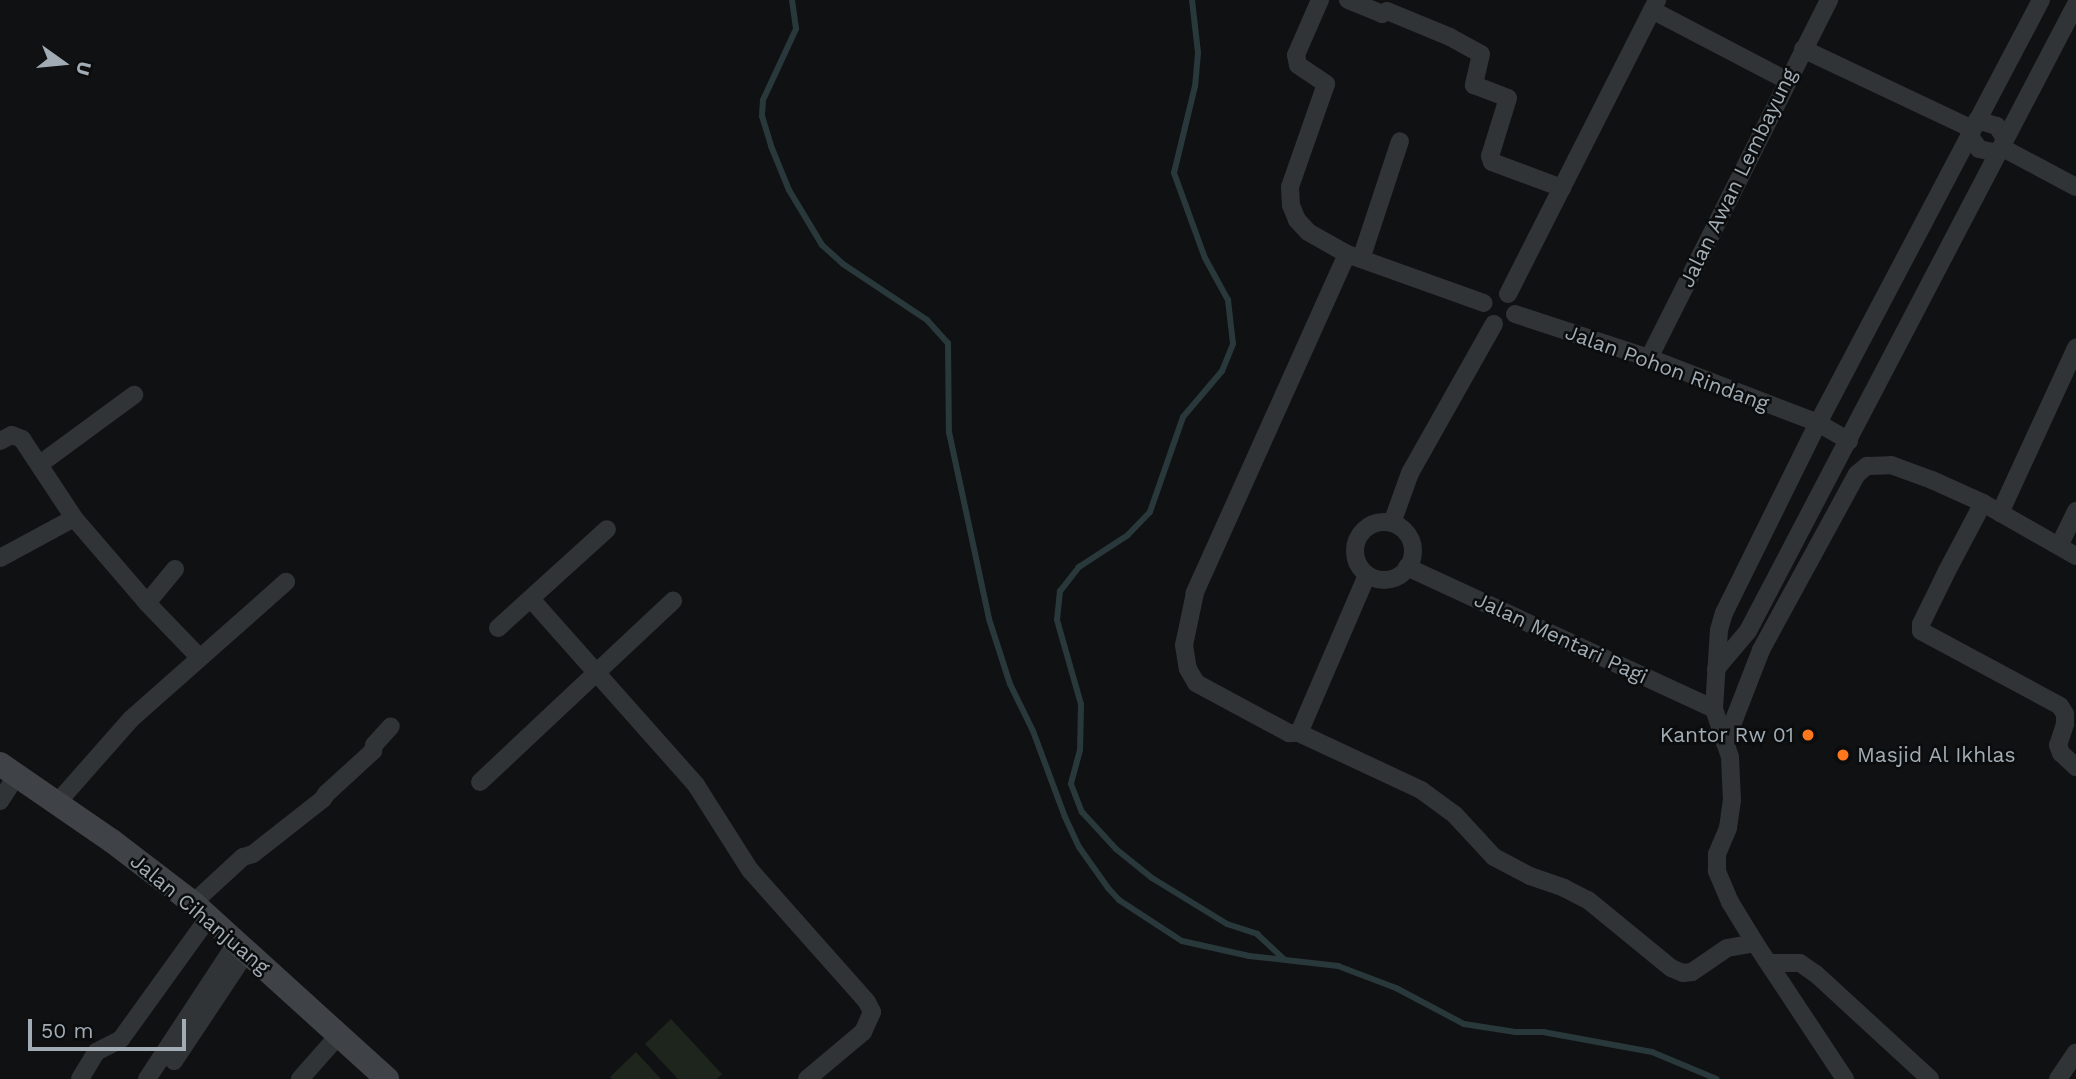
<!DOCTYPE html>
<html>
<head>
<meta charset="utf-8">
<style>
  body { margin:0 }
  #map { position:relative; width:2076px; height:1079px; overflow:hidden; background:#101112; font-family:"Work Sans",sans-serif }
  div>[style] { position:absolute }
  .green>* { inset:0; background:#1d251d }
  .stream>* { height:6px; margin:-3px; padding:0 3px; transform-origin:3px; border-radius:3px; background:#29383b }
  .minor>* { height:18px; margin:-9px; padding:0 9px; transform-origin:9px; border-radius:9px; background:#313437 }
  .minor>.ring { margin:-9px; padding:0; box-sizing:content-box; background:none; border:18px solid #313437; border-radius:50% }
  .secondary>* { height:24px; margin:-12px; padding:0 12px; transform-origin:12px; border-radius:12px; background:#3f4347 }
  .dots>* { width:19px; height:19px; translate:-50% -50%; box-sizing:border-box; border:4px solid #0b0c0d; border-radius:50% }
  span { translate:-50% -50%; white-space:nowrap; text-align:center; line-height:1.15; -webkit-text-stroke:5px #0b0c0d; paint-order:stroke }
  .street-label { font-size:21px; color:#a1acb4 }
  .poi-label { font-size:21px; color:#a1acb4 }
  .right { translate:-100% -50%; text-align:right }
  .left { translate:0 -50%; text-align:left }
  .north { position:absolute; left:28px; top:28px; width:70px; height:70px; -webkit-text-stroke:5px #0b0c0d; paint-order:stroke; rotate:105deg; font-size:19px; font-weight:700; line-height:28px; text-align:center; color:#a1acb4 }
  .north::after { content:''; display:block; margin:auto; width:24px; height:32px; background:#a1acb4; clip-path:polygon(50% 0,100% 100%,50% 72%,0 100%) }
  .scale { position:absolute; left:28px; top:1019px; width:158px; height:32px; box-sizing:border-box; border:4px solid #a1acb4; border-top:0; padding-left:9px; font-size:21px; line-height:24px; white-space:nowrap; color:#a1acb4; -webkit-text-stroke:5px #0b0c0d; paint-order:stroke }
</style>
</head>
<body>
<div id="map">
  <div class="green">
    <div style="clip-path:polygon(671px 1019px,722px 1074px,717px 1079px,678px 1079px,645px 1044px)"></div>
    <div style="clip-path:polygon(636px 1052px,661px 1079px,612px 1079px,610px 1077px)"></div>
  </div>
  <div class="stream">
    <div style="left:792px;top:0;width:29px;rotate:82deg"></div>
    <div style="left:796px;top:29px;width:78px;rotate:114.9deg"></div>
    <div style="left:763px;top:100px;width:16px;rotate:94deg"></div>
    <div style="left:762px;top:116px;width:31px;rotate:73deg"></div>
    <div style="left:771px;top:146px;width:48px;rotate:67.8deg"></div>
    <div style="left:789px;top:190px;width:64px;rotate:59deg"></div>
    <div style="left:822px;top:245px;width:28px;rotate:42deg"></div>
    <div style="left:843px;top:264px;width:101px;rotate:33.7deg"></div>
    <div style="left:927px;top:320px;width:31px;rotate:48deg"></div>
    <div style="left:948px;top:343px;width:89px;rotate:89.4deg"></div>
    <div style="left:949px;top:432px;width:191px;rotate:77.9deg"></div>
    <div style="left:989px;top:619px;width:68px;rotate:72.1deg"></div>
    <div style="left:1010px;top:684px;width:52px;rotate:63.9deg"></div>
    <div style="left:1033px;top:731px;width:92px;rotate:69.6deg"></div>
    <div style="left:1065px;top:817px;width:33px;rotate:65deg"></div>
    <div style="left:1079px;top:847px;width:50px;rotate:54.7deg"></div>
    <div style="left:1108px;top:888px;width:16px;rotate:47deg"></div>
    <div style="left:1119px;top:900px;width:75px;rotate:33.1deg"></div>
    <div style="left:1182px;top:941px;width:69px;rotate:12.6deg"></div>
    <div style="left:1249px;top:956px;width:90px;rotate:6.4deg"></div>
    <div style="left:1338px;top:966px;width:62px;rotate:20.8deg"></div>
    <div style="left:1396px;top:988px;width:77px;rotate:27.9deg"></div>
    <div style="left:1464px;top:1024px;width:52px;rotate:8.9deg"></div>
    <div style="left:1515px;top:1032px;width:28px"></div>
    <div style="left:1543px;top:1032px;width:111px;rotate:10.4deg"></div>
    <div style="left:1652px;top:1052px;width:70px;rotate:22.6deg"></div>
    <div style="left:1192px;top:0;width:53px;rotate:83.5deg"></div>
    <div style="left:1198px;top:53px;width:33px;rotate:95deg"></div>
    <div style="left:1195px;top:86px;width:89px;rotate:103.6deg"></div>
    <div style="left:1174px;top:173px;width:90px;rotate:70deg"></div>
    <div style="left:1205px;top:258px;width:48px;rotate:61.3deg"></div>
    <div style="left:1228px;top:300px;width:44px;rotate:83.5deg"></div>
    <div style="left:1233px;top:344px;width:29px;rotate:112deg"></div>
    <div style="left:1222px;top:371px;width:60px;rotate:130.3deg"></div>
    <div style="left:1183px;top:417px;width:101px;rotate:109.2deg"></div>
    <div style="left:1150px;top:512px;width:32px;rotate:134deg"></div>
    <div style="left:1128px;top:535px;width:59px;rotate:146.9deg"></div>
    <div style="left:1079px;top:567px;width:31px;rotate:128deg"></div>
    <div style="left:1060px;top:591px;width:29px;rotate:96deg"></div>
    <div style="left:1057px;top:620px;width:87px;rotate:74.1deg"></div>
    <div style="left:1081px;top:704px;width:46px;rotate:91.2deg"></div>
    <div style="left:1080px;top:750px;width:35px;rotate:105deg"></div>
    <div style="left:1071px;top:784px;width:30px;rotate:69deg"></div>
    <div style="left:1082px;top:812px;width:50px;rotate:47.4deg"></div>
    <div style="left:1116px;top:849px;width:46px;rotate:38.9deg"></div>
    <div style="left:1152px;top:878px;width:88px;rotate:31.5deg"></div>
    <div style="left:1227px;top:924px;width:32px;rotate:18deg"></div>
    <div style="left:1257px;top:934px;width:38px;rotate:43deg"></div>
  </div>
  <div class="minor">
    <div style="left:1320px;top:0;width:60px;rotate:113.6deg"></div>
    <div style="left:1296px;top:55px;width:10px;rotate:79deg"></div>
    <div style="left:1298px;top:65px;width:34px;rotate:34deg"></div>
    <div style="left:1326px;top:84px;width:109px;rotate:109.3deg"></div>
    <div style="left:1290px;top:187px;width:18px;rotate:87deg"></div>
    <div style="left:1291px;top:205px;width:16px;rotate:68deg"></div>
    <div style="left:1297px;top:220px;width:16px;rotate:47deg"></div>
    <div style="left:1308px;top:232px;width:45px;rotate:29.4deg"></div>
    <div style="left:1347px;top:254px;width:145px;rotate:19.7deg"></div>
    <div style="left:1348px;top:0;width:37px;rotate:22deg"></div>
    <div style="left:1382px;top:14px;width:6px;rotate:-31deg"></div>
    <div style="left:1387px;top:11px;width:68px;rotate:22.4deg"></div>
    <div style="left:1450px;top:37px;width:35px;rotate:29deg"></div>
    <div style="left:1481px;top:54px;width:32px;rotate:103deg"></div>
    <div style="left:1474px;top:85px;width:36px;rotate:21deg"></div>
    <div style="left:1508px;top:98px;width:61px;rotate:107.2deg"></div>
    <div style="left:1490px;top:156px;width:6px;rotate:72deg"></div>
    <div style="left:1492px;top:162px;width:75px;rotate:20.4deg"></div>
    <div style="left:1652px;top:10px;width:151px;rotate:27.6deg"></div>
    <div style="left:1803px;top:49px;width:187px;rotate:25.3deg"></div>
    <div style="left:1977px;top:120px;width:21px;rotate:17deg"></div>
    <div style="left:1997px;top:126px;width:15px;rotate:58deg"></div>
    <div style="left:1969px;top:135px;width:17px;rotate:54deg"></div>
    <div style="left:1979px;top:149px;width:19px;rotate:12deg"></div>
    <div style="left:2001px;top:147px;width:85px;rotate:28.1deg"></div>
    <div style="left:1347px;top:254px;width:372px;rotate:114.2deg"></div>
    <div style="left:1195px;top:593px;width:53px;rotate:101.9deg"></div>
    <div style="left:1184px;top:645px;width:24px;rotate:81deg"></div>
    <div style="left:1188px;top:669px;width:16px;rotate:60deg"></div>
    <div style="left:1196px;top:683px;width:106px;rotate:28.3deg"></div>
    <div style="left:1289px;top:733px;width:10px"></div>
    <div style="left:1299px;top:733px;width:135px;rotate:25deg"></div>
    <div style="left:1421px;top:790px;width:42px;rotate:36.3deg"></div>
    <div style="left:1455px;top:815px;width:57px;rotate:47.1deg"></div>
    <div style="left:1494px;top:857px;width:41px;rotate:27.8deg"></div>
    <div style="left:1530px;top:876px;width:36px;rotate:19deg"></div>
    <div style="left:1564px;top:888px;width:27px;rotate:27deg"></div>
    <div style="left:1588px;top:900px;width:107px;rotate:39.3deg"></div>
    <div style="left:1671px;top:968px;width:13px;rotate:23deg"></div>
    <div style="left:1683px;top:973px;width:9px;rotate:-6deg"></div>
    <div style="left:1692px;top:972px;width:42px;rotate:-34.4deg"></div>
    <div style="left:1727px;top:948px;width:28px;rotate:-10deg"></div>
    <div style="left:1361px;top:259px;width:124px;rotate:-71.7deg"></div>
    <div style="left:1508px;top:294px;width:330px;rotate:-63.1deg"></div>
    <div style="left:1515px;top:314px;width:141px;rotate:18.2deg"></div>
    <div style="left:1649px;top:358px;width:181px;rotate:21deg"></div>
    <div style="left:1818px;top:423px;width:36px;rotate:30deg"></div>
    <div style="left:1649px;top:358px;width:401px;rotate:-63.3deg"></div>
    <div style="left:0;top:441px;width:13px;rotate:-27deg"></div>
    <div style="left:12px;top:435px;width:11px;rotate:22deg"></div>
    <div style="left:22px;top:439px;width:95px;rotate:56.6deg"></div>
    <div style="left:74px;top:518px;width:112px;rotate:49.3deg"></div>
    <div style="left:147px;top:603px;width:74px;rotate:46.1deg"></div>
    <div style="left:40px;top:464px;width:117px;rotate:-36.3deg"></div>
    <div style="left:1983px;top:503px;width:77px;rotate:117.9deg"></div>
    <div style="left:1947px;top:571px;width:59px;rotate:116.1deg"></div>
    <div style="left:1921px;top:624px;width:7px;rotate:90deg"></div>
    <div style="left:1921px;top:631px;width:158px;rotate:28.3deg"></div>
    <div style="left:2060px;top:706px;width:9px;rotate:58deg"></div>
    <div style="left:2065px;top:714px;width:10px;rotate:90deg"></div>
    <div style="left:2065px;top:724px;width:22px;rotate:108deg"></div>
    <div style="left:2058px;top:745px;width:9px;rotate:69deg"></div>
    <div style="left:2061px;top:753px;width:21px;rotate:43deg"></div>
    <div style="left:2000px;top:513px;width:182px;rotate:-65.3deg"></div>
    <div class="ring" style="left:1355px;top:522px;width:40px;height:40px"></div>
    <div style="left:1392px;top:523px;width:53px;rotate:-70.2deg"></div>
    <div style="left:1410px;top:473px;width:171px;rotate:-60.6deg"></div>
    <div style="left:2060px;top:544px;width:37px;rotate:-64deg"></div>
    <div style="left:0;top:558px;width:84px;rotate:-28.4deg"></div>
    <div style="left:1407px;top:567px;width:338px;rotate:24.8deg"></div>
    <div style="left:531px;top:599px;width:249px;rotate:48.4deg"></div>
    <div style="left:696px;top:785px;width:101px;rotate:57.6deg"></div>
    <div style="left:750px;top:870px;width:176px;rotate:48.4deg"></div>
    <div style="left:867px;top:1002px;width:11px;rotate:63deg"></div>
    <div style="left:872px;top:1012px;width:22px;rotate:114deg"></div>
    <div style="left:863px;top:1032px;width:73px;rotate:140deg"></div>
    <div style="left:147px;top:603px;width:44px;rotate:-50.5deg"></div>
    <div style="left:498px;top:628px;width:147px;rotate:-42.2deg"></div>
    <div style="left:1716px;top:669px;width:50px;rotate:-49.9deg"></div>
    <div style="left:1748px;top:631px;width:708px;rotate:-62.38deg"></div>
    <div style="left:1299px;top:733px;width:172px;rotate:-66.7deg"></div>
    <div style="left:1725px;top:743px;width:100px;rotate:-68.8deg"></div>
    <div style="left:1761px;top:650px;width:200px;rotate:-61.4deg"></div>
    <div style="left:1857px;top:474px;width:13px;rotate:-39deg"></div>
    <div style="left:1867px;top:466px;width:24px;rotate:-2deg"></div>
    <div style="left:1891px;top:465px;width:44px;rotate:20.1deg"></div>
    <div style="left:1932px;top:480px;width:56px;rotate:24.3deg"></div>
    <div style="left:1983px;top:503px;width:107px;rotate:29.7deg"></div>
    <div style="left:480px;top:782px;width:265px;rotate:-43.2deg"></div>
    <div style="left:0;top:801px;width:31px;rotate:-57deg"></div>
    <div style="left:57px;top:803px;width:112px;rotate:-48.6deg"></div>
    <div style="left:131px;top:719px;width:207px;rotate:-41.5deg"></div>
    <div style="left:193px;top:903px;width:68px;rotate:-42.6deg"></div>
    <div style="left:243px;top:857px;width:10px;rotate:-17deg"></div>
    <div style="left:253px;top:854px;width:89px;rotate:-38.2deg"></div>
    <div style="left:323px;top:799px;width:6px;rotate:-59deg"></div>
    <div style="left:326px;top:794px;width:64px;rotate:-42.5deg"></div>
    <div style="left:373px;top:751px;width:6px;rotate:-81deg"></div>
    <div style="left:374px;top:745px;width:25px;rotate:-48deg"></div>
    <div style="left:1769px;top:963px;width:31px"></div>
    <div style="left:1800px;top:963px;width:19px;rotate:35deg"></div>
    <div style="left:1816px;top:974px;width:155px;rotate:42.6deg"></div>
    <div style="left:174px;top:1061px;width:132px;rotate:-56.4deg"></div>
    <div style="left:80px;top:1079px;width:31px;rotate:-59deg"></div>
    <div style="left:96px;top:1052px;width:28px;rotate:-27deg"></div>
    <div style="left:121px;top:1039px;width:150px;rotate:-54.2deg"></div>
    <div style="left:147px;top:1079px;width:164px;rotate:-56.7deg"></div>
    <div style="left:300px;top:1079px;width:57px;rotate:-48.5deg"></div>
    <div style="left:1845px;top:1079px;width:163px;rotate:-123.5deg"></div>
    <div style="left:1755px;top:943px;width:48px;rotate:-121.4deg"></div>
    <div style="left:1730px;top:902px;width:34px;rotate:-113deg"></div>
    <div style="left:1717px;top:871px;width:17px;rotate:-90deg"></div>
    <div style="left:1717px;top:854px;width:28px;rotate:-67deg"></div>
    <div style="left:1728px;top:828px;width:27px;rotate:-82deg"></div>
    <div style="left:1732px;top:801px;width:44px;rotate:-92.6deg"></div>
    <div style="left:1730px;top:757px;width:51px;rotate:-108.4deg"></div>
    <div style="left:1714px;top:709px;width:79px;rotate:-86.4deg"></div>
    <div style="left:1719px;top:630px;width:18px;rotate:-74deg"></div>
    <div style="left:1724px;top:613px;width:212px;rotate:-63.7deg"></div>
    <div style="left:1818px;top:423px;width:478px;rotate:-62.2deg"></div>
    <div style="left:2058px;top:1079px;width:32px;rotate:-56deg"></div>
  </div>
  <div class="secondary">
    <div style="left:0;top:764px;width:136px;rotate:34.5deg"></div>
    <div style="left:112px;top:841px;width:102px;rotate:37.4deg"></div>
    <div style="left:193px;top:903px;width:262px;rotate:42.2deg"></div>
  </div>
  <div class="dots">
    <div style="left:1808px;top:735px;background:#fe771c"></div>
    <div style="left:1843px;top:755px;background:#fe771c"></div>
  </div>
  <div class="street-label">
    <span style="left:1738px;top:178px;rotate:-64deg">Jalan Awan Lembayung</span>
    <span style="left:1667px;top:368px;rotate:20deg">Jalan Pohon Rindang</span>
    <span style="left:1561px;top:638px;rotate:25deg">Jalan Mentari Pagi</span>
    <span style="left:200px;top:914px;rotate:40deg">Jalan Cihanjuang</span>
  </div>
  <div class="poi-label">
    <span class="right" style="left:1794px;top:735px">Kantor Rw 01</span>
    <span class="left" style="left:1857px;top:755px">Masjid Al Ikhlas</span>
  </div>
  <div class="north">U</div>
  <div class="scale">50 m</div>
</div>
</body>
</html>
